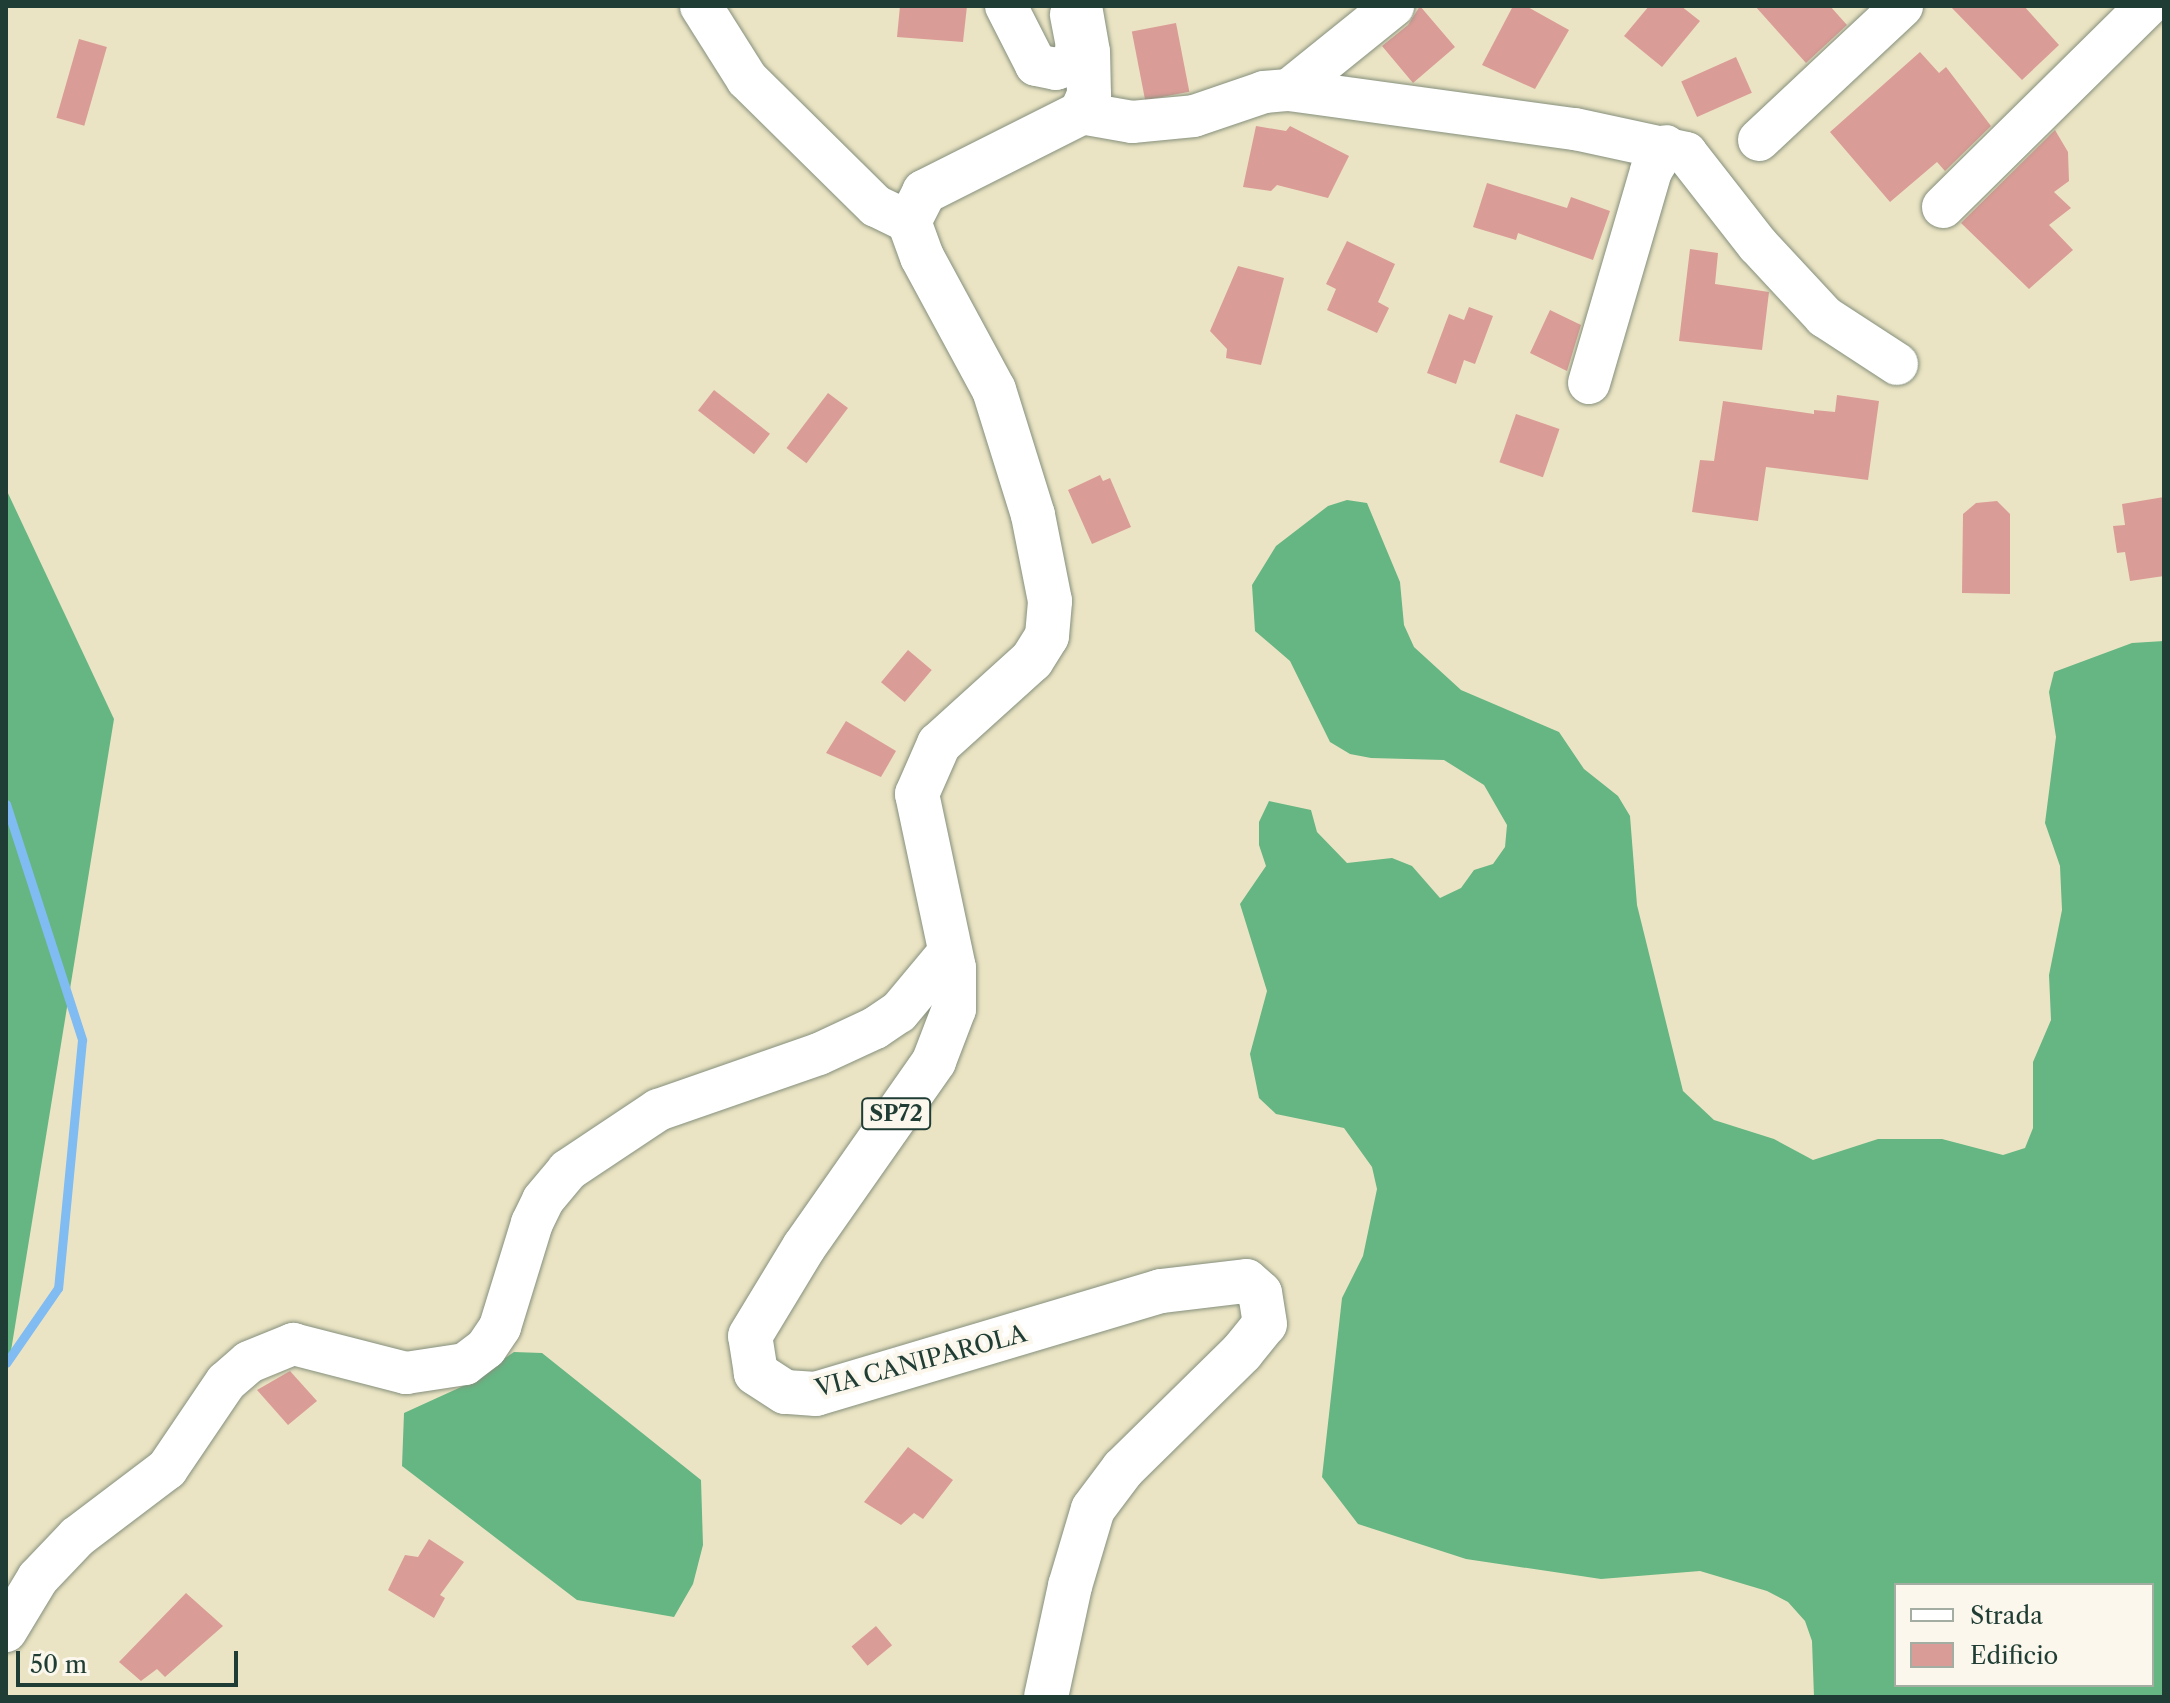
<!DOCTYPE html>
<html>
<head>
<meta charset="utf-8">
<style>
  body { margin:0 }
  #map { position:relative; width:2170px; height:1703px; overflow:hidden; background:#ebe4c4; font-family:"Libre Caslon Text",serif }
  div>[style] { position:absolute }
  .forest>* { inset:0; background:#65b683 }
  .stream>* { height:9px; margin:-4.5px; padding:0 4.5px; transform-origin:4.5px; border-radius:4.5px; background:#80bbf2 }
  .building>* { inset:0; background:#da9c97; transform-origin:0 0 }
  .roads { filter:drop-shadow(0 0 2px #85907c) drop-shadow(0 0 2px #85907c) }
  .minor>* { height:42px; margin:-21px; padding:0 21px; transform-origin:21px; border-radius:21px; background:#fff }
  .major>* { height:44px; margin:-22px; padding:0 22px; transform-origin:22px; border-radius:22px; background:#fff }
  span { translate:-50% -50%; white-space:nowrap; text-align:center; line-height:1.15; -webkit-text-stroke:8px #fbf7ec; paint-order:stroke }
  .shield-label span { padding:2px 6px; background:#fbf7ec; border:2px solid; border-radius:6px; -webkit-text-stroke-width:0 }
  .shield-label { font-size:22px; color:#1f3d34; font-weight:700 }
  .street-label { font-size:24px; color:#1f3d34 }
  .frame { position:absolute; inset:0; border:8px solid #1f3d34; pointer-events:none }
  .legend { position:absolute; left:1894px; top:1583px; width:260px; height:104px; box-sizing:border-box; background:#fbf7ec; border:2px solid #a3ada2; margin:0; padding:10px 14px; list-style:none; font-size:24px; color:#1f3d34 }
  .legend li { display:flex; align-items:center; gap:16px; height:40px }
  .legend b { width:40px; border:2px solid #a3ada2 }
  .scale { position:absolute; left:16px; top:1651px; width:222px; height:36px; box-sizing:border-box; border:4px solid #1f3d34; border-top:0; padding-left:10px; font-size:24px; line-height:28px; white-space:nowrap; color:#1f3d34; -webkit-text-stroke:6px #fbf7ec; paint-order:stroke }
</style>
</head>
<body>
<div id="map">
  <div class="forest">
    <div style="clip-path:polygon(6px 489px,114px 719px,10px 1357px,6px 1354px)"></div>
    <div style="clip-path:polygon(evenodd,1347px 500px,1367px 503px,1400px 582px,1404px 625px,1414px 647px,1461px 690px,1559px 732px,1584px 769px,1618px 796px,1630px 816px,1637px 905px,1683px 1091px,1714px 1120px,1774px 1139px,1813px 1160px,1878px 1139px,1942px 1139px,2003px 1155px,2025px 1148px,2033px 1128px,2033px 1062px,2051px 1020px,2049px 975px,2062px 910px,2060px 866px,2045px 823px,2056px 737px,2049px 692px,2054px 672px,2132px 643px,2164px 641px,2164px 1697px,1814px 1697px,1812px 1641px,1805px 1621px,1788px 1602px,1767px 1591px,1700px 1571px,1601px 1579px,1466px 1559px,1358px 1524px,1322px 1477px,1342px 1298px,1363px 1256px,1377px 1189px,1372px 1167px,1344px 1128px,1276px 1114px,1259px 1098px,1250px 1054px,1267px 991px,1240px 904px,1266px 866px,1259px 845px,1259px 822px,1269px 801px,1311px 810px,1317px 832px,1347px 863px,1392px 858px,1412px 866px,1440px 898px,1461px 888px,1474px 870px,1493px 864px,1505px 847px,1507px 825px,1484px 785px,1444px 760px,1371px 758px,1350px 754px,1330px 742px,1290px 661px,1255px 631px,1252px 585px,1276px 546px,1328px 506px,1347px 500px,1896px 1585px,2152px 1585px,2152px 1685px,1896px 1685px,1896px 1585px)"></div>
    <div style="clip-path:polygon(514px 1352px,542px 1353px,701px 1480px,703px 1545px,693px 1584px,674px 1617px,577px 1600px,402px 1466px,404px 1413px,461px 1387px)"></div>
  </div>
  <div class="stream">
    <div style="left:6px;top:804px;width:248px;rotate:72.1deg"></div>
    <div style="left:82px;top:1040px;width:249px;rotate:95.5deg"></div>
    <div style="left:58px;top:1288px;width:91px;rotate:124.7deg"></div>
  </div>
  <div class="building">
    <div style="clip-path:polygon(900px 6px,967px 6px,963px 42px,897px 37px)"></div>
    <div style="clip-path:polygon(1420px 6px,1455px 47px,1413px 83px,1382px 46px,1408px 25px)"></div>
    <div style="clip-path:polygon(1513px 6px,1526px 6px,1569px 30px,1535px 89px,1482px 65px)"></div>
    <div style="clip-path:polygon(1649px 6px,1681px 6px,1700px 21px,1662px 67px,1624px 36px)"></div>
    <div style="clip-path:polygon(1755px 6px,1830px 6px,1847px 25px,1806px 63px)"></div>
    <div style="clip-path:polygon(1950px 6px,2024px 6px,2059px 45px,2022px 80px)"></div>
    <div style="left:1176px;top:23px;width:70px;height:45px;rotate:79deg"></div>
    <div style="left:79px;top:39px;width:29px;height:82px;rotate:16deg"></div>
    <div style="clip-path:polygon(1920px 52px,1939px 73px,1946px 67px,1991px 126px,1945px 171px,1937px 162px,1890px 202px,1830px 132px)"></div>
    <div style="left:1736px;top:57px;width:39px;height:60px;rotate:66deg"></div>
    <div style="clip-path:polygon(1256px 126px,1286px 131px,1290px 126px,1349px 156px,1328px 198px,1277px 185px,1271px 191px,1243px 187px)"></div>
    <div style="clip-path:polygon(2055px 130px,2068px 152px,2069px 181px,2054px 192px,2071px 208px,2049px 225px,2073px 250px,2029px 289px,1961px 223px)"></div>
    <div style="clip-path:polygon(1487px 183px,1567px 208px,1571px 197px,1610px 211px,1593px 260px,1518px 233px,1516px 240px,1473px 227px)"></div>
    <div style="clip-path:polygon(1347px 241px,1395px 264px,1378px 302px,1389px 308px,1377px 333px,1327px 310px,1336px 289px,1326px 284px)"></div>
    <div style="clip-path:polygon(1690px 249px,1718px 253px,1715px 284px,1769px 292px,1762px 350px,1679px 341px)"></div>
    <div style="clip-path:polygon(1238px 266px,1284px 278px,1261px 365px,1226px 358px,1227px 349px,1210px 331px)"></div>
    <div style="clip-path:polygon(1469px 307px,1493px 316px,1475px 364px,1464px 360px,1456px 384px,1427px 373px,1449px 314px,1464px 320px)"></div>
    <div style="clip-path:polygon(1550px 310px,1581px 325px,1567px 371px,1530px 353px)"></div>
    <div style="left:714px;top:390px;width:71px;height:26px;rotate:38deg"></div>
    <div style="left:828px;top:393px;width:25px;height:69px;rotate:37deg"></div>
    <div style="clip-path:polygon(1837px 395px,1879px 401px,1868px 480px,1766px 467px,1758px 521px,1692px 512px,1700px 460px,1714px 461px,1723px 401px,1814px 414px,1814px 410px,1835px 412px)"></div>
    <div style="left:1516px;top:414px;width:46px;height:51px;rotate:19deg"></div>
    <div style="clip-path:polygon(1100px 475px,1103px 481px,1110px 478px,1131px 527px,1092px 544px,1068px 490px)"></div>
    <div style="clip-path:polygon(2164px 497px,2164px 576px,2130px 581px,2125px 552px,2117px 553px,2113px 526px,2125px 525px,2122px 504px)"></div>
    <div style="clip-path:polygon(1997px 501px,2010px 514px,2010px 594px,1962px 593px,1963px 514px,1976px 503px)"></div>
    <div style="left:908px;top:650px;width:31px;height:42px;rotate:40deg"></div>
    <div style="clip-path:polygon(846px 721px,896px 751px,881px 777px,826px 753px)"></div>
    <div style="clip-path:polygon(290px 1371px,317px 1401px,288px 1425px,257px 1390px)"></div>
    <div style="clip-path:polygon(908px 1447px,953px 1480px,923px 1519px,914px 1513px,901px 1525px,864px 1502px)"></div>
    <div style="clip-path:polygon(429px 1539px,464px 1562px,440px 1595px,445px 1598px,434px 1618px,388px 1590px,405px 1555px,418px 1557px)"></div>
    <div style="clip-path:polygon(186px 1593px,223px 1626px,165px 1677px,157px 1669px,141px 1681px,119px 1662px)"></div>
    <div style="left:876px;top:1626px;width:25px;height:32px;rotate:50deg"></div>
  </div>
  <div class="roads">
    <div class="minor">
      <div style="left:701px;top:6px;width:86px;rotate:57.8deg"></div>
      <div style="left:747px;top:79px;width:181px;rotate:44.6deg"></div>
      <div style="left:876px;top:206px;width:37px;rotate:26deg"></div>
      <div style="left:1006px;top:6px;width:66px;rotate:63deg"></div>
      <div style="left:1036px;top:65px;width:20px;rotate:11deg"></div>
      <div style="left:1056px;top:69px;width:18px;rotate:-19deg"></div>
      <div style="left:1073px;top:63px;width:17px;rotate:-77deg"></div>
      <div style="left:1077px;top:46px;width:32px;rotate:-101deg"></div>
      <div style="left:1289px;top:90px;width:289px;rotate:7.8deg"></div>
      <div style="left:1575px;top:129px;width:114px;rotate:12.2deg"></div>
      <div style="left:1686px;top:153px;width:117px;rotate:52deg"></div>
      <div style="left:1758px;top:245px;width:98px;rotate:47.1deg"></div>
      <div style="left:1825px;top:317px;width:86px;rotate:33.1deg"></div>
      <div style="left:1081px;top:113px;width:52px;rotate:10deg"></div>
      <div style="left:1132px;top:122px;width:62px;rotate:-5.5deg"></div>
      <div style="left:1194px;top:116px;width:74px;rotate:-18.9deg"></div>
      <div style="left:1264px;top:92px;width:25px;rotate:-5deg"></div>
      <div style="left:1289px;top:90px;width:134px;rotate:-38.9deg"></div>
      <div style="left:1759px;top:140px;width:196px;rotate:-43.1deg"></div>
      <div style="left:1943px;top:207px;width:286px;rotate:-44.6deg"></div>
      <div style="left:1589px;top:383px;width:221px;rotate:-73.7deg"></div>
      <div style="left:1651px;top:171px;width:29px;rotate:-59deg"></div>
      <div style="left:6px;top:1631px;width:62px;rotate:-58.9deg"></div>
      <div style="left:38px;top:1578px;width:57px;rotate:-46.4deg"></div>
      <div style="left:77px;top:1537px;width:113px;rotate:-37.1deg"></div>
      <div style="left:167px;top:1469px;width:105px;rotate:-55.9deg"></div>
      <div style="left:226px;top:1382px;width:30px;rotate:-41deg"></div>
      <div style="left:249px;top:1362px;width:48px;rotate:-22.2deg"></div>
      <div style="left:293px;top:1344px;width:117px;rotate:14.4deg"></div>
      <div style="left:406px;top:1373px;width:60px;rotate:-8.7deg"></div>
      <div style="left:465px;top:1364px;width:26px;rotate:-37deg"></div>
      <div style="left:486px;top:1348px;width:25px;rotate:-56deg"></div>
      <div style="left:500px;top:1327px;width:109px;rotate:-72.9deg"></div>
      <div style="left:532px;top:1223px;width:25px;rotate:-64deg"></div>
      <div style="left:543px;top:1200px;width:39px;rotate:-50deg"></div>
      <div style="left:568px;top:1170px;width:108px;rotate:-33.7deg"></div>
      <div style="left:658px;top:1110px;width:170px;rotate:-19.2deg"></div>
      <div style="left:819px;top:1054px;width:62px;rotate:-24.9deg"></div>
      <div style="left:875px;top:1028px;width:29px;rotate:-34deg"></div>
      <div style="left:899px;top:1012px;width:80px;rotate:-50.1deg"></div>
    </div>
    <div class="major">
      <div style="left:1046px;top:1697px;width:114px;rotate:-77.8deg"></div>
      <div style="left:1070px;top:1586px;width:80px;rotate:-73.4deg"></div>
      <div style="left:1093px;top:1509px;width:50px;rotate:-53.1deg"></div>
      <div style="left:1123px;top:1469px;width:167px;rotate:-44.5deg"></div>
      <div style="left:1242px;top:1352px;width:36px;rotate:-51deg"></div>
      <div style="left:1265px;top:1324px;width:31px;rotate:-99deg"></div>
      <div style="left:1260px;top:1293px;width:18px;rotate:-139deg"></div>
      <div style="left:1246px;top:1281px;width:86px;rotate:173.3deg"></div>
      <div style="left:1161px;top:1291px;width:360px;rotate:163.4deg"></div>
      <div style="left:816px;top:1394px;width:31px;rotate:-176deg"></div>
      <div style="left:785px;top:1392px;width:35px;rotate:-147deg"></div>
      <div style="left:756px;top:1373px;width:37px;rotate:-99deg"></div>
      <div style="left:750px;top:1336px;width:104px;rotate:-58.8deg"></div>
      <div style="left:804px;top:1247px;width:227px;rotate:-55deg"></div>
      <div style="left:934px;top:1061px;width:56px;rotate:-69deg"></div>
      <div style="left:954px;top:1009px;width:41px;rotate:-90deg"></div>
      <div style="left:954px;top:968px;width:178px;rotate:-102deg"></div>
      <div style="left:917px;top:794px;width:55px;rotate:-66.3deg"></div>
      <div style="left:939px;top:744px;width:125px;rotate:-42.1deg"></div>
      <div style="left:1032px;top:660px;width:28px;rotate:-58deg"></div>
      <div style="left:1047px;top:636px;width:35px;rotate:-85deg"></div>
      <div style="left:1050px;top:601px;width:88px;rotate:-101.2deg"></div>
      <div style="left:1033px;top:515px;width:131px;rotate:-107.3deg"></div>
      <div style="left:994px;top:390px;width:151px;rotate:-118.4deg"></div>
      <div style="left:922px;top:257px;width:37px;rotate:-110deg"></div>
      <div style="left:909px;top:222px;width:34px;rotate:-63deg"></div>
      <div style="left:924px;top:192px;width:176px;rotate:-26.7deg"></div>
      <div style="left:1081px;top:113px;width:20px;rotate:-66deg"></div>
      <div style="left:1089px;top:95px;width:43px;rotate:-91.3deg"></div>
      <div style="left:1088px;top:52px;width:47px;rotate:-99.9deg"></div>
    </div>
  </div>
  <div class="shield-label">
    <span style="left:896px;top:1114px">SP72</span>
  </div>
  <div class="street-label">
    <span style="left:921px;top:1361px;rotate:-15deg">VIA CANIPAROLA</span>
  </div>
  <div class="frame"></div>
  <ul class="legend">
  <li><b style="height:10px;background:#fff"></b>Strada</li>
  <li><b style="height:22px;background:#da9c97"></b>Edificio</li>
  </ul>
  <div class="scale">50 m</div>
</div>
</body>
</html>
